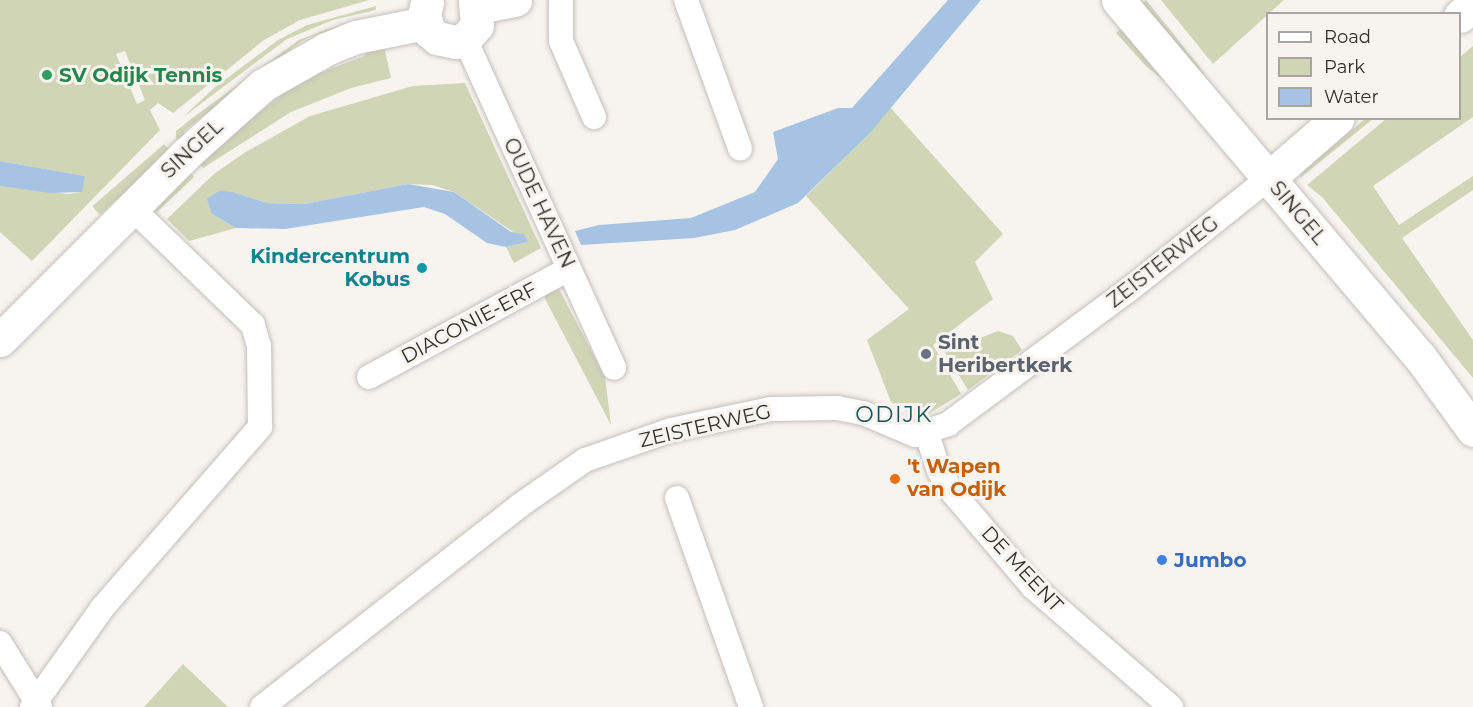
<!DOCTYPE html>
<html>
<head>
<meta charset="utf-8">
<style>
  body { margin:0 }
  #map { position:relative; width:1473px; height:707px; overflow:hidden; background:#f7f3ef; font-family:Montserrat,sans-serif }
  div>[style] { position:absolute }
  .green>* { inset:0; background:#d0d5b5; transform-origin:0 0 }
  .water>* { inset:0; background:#a6c3e3 }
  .roads { filter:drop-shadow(0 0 2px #c3bfbb) drop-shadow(0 0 2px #c3bfbb) }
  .street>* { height:24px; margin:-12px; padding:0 12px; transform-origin:12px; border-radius:12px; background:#fff }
  .secondary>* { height:33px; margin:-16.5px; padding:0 16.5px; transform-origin:16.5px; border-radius:16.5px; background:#fff }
  .dots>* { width:16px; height:16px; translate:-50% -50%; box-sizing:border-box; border:3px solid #f7f3ef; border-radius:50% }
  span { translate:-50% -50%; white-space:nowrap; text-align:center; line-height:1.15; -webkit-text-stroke:6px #f7f3ef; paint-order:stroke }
  .leisure-label { font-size:20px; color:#27864d; font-weight:700 }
  .left { translate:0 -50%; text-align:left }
  .street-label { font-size:20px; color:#302f2d }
  .culture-label { font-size:20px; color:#0d838f; font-weight:700 }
  .right { translate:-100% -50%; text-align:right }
  .worship-label { font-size:20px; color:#5b616d; font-weight:700 }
  .food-label { font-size:20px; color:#c56008; font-weight:700 }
  .shop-label { font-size:20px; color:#366cbe; font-weight:700 }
  .quarter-label { font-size:22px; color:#19525c; letter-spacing:1.5px }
  .legend { position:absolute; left:1266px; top:12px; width:195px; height:108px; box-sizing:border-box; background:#f7f3ef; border:2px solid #a7a5a1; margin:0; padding:8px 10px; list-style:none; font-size:18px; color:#302f2d }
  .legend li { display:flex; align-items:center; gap:12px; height:30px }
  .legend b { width:30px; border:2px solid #a7a5a1 }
</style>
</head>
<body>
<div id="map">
  <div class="green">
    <div style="clip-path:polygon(evenodd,0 0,369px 0,300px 20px,264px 40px,173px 113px,158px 103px,150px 110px,160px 130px,32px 261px,0 232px,0 186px,68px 194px,81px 192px,85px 176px,0 161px,0 0,125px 51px,145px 100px,137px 104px,116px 54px,125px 51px)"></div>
    <div style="clip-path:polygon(1146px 0,1199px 66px,1204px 74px,1198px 79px,1138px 7px)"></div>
    <div style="clip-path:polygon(1161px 0,1284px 0,1213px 64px)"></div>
    <div style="clip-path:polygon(376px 6px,376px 10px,333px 20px,287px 39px,182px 118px,214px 88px,278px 40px,307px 25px)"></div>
    <div style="clip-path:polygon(377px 17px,329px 37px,319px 33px,302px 41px,184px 131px,182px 144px,176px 138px,176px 131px,191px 119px,299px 40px,328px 29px)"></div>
    <div style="clip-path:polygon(1125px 24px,1173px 88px,1146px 66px,1116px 33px)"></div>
    <div style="clip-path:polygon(383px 42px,391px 78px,351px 88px,291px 112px,203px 168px,195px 159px,206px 156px,282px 94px,322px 72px,364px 56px,369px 46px)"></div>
    <div style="clip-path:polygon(1473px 46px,1473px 117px,1373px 186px,1399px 225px,1473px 176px,1473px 190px,1402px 238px,1473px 340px,1473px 378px,1322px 197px,1307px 185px,1386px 119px,1460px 118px,1460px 57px)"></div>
    <div style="clip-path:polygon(465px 83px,541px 248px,514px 263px,506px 247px,528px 242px,454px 192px,432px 185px,408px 184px,304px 204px,267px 203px,233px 192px,212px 214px,236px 228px,189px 241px,167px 219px,214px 174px,244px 153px,310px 116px,413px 86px)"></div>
    <div style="clip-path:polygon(889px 106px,1003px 234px,975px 262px,993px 299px,933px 345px,961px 394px,925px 416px,912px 415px,891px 402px,867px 340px,909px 309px,806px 196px,869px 134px)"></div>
    <div style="clip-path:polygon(1365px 119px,1373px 119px,1300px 178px,1301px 170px,1315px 152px,1325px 152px)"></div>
    <div style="left:164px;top:144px;width:11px;height:95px;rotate:49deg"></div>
    <div style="clip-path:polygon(186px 168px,194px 177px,157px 212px,155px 206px)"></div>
    <div style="clip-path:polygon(557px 285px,605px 377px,611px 425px,542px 293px)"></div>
    <div style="clip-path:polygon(998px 331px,1013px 336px,1022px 350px,968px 390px,945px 352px)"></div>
    <div style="clip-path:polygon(183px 664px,228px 707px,144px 707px)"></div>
  </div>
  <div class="water">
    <div style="clip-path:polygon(948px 0,981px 0,869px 134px,798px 203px,735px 230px,694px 238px,581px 245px,575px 231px,599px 225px,691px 218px,755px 192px,778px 159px,773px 132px,838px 108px,852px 108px)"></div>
    <div style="clip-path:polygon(0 161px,85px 176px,82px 192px,51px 193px,0 186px)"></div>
    <div style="clip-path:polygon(408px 184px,454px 192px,511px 232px,524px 234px,528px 242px,506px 247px,487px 243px,445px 214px,424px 207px,285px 229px,236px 228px,212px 214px,207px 199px,219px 191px,233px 192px,267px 203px,304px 204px)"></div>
  </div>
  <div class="roads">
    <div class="street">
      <div style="left:561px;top:0;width:41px;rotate:90deg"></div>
      <div style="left:561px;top:41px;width:83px;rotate:66.5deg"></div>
      <div style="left:686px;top:0;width:158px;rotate:70deg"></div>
      <div style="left:465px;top:39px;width:361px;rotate:65.6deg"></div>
      <div style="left:369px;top:377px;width:227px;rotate:-28.4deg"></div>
      <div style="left:927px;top:434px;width:39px;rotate:72deg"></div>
      <div style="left:939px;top:471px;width:27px;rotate:57deg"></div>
      <div style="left:954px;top:494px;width:122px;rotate:49.7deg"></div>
      <div style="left:1033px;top:587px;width:183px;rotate:41deg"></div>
      <div style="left:677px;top:498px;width:222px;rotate:70.5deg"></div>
      <div style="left:0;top:643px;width:75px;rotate:58deg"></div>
      <div style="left:32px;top:707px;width:123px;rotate:-54.6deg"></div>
      <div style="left:103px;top:607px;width:239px;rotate:-48.9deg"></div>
      <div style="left:260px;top:427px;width:81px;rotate:-90.7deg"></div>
      <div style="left:259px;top:346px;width:22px;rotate:-106deg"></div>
      <div style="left:253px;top:325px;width:170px;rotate:-136deg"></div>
      <div style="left:262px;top:707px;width:326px;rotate:-38deg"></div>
      <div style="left:519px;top:506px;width:80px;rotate:-34.9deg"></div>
      <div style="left:585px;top:460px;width:91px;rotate:-19.2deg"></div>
      <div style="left:671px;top:430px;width:102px;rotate:-11.9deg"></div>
      <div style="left:771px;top:409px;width:66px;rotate:-0.9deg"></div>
      <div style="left:837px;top:408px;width:26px;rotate:11deg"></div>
      <div style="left:863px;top:413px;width:56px;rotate:22.9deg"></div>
      <div style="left:915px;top:435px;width:35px;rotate:-18deg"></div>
      <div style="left:948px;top:424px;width:222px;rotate:-36.6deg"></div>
      <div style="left:1126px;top:292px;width:183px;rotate:-38.6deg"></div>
    </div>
    <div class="secondary">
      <div style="left:1118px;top:0;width:468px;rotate:49.8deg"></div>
      <div style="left:1420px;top:357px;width:90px;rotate:54deg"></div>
      <div style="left:427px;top:2px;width:13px;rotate:103deg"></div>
      <div style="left:424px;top:15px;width:17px;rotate:73deg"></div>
      <div style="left:429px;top:31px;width:11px;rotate:41deg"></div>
      <div style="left:437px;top:38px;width:19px;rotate:12deg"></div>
      <div style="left:456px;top:42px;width:9px;rotate:-18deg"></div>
      <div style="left:465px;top:39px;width:18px;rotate:-49deg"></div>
      <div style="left:477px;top:25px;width:25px;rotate:-95deg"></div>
      <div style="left:478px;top:7px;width:38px;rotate:-11deg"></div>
      <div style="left:1460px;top:16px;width:18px;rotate:-43deg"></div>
      <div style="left:1269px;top:178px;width:91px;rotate:-41deg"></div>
      <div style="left:0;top:340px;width:263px;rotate:-45deg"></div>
      <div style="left:186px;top:154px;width:103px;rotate:-41.9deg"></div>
      <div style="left:263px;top:85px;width:73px;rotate:-29.7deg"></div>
      <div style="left:326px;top:49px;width:32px;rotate:-22deg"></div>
      <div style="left:356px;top:37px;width:70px;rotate:-11.5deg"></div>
    </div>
  </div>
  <div class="dots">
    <div style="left:47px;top:75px;background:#2e9e5b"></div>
    <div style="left:422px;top:268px;background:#0f9aa8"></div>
    <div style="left:926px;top:354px;background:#6b7280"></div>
    <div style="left:895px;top:479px;background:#e8710a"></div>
    <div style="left:1162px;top:560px;background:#3f7fe0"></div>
  </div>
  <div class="leisure-label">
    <span class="left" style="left:59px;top:75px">SV Odijk Tennis</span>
  </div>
  <div class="street-label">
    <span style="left:192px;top:149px;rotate:-43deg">SINGEL</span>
    <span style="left:539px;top:203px;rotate:65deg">OUDE HAVEN</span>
    <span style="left:1298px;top:213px;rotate:50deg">SINGEL</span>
    <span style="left:1163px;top:262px;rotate:-38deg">ZEISTERWEG</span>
    <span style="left:469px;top:323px;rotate:-28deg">DIACONIE-ERF</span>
    <span style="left:705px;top:426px;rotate:-13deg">ZEISTERWEG</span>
    <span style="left:1022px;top:569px;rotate:47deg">DE MEENT</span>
  </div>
  <div class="culture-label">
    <span class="right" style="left:410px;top:268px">Kindercentrum<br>Kobus</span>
  </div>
  <div class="worship-label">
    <span class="left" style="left:938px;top:354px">Sint<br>Heribertkerk</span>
  </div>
  <div class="food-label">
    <span class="left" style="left:907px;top:478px">'t Wapen<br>van Odijk</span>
  </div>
  <div class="shop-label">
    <span class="left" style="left:1174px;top:560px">Jumbo</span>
  </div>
  <div class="quarter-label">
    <span style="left:894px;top:415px">ODIJK</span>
  </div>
  <ul class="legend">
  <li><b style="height:8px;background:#fff"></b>Road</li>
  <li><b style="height:16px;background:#d0d5b5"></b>Park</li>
  <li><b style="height:16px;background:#a6c3e3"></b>Water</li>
  </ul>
</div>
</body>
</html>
